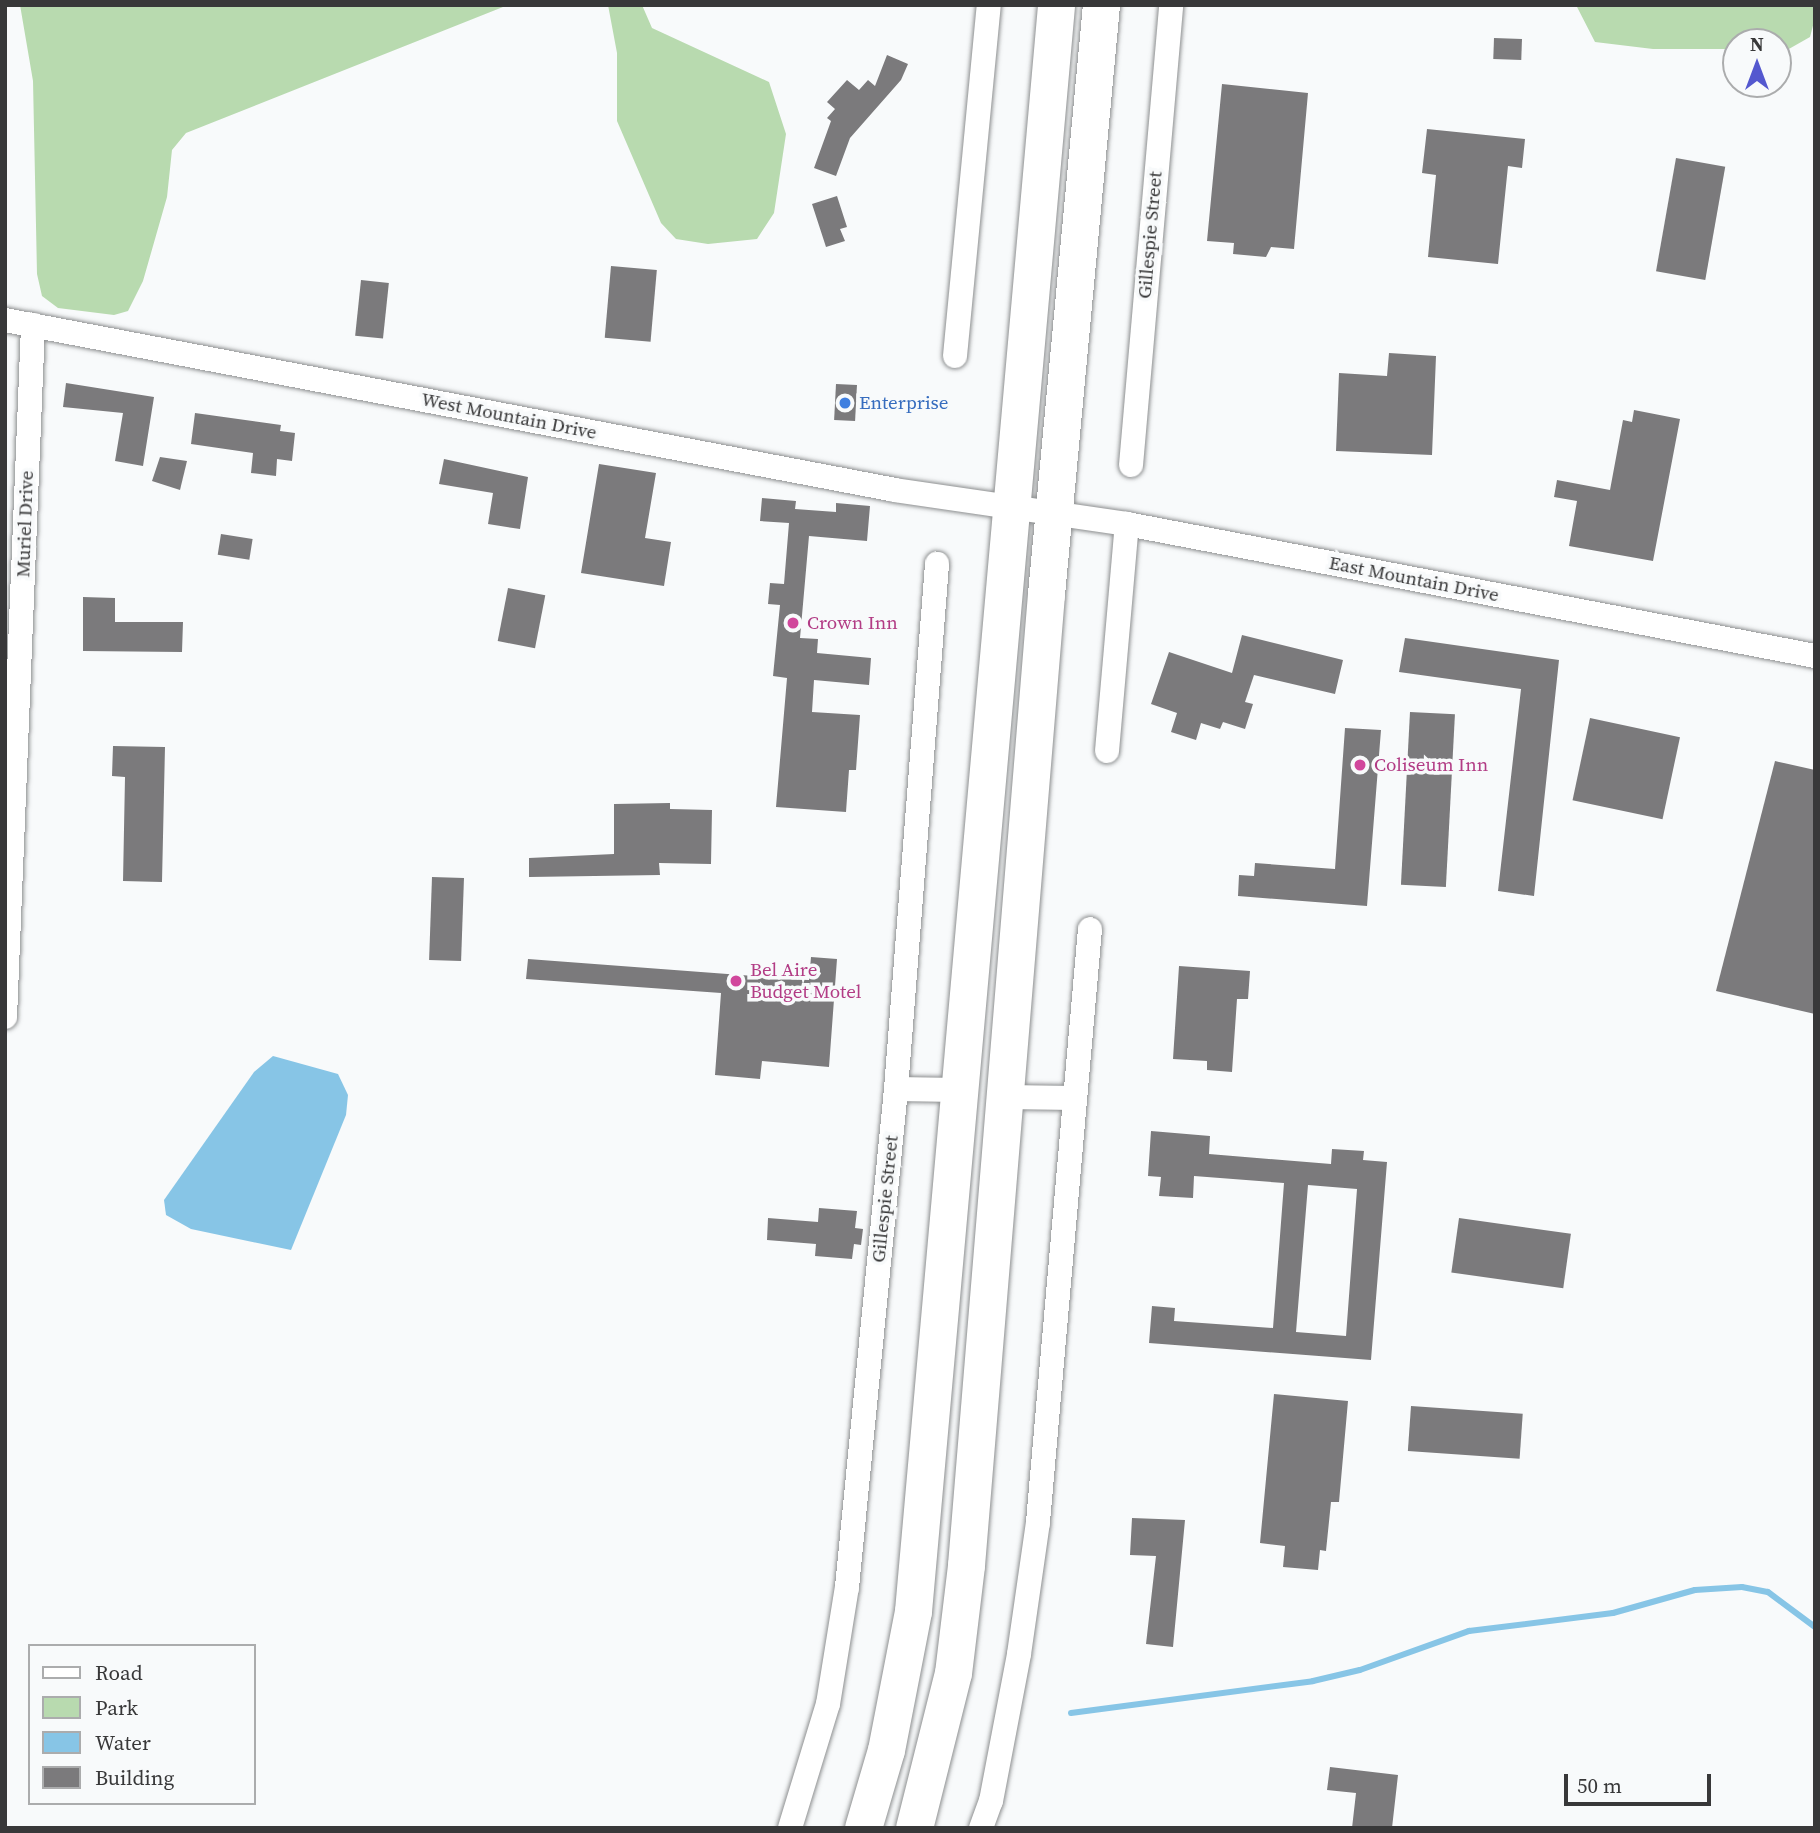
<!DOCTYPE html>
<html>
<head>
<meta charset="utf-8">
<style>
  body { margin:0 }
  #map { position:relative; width:1820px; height:1833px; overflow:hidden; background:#f8fafb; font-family:"Source Serif 4",serif }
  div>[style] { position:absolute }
  .green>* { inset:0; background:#b8daaf }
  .water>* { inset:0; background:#87c5e6 }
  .stream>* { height:6px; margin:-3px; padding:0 3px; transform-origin:3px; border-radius:3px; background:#87c5e6 }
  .building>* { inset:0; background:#7b7a7c; transform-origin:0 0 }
  .roads { filter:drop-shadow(0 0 2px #8d8f90) drop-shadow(0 0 2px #8d8f90) }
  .minor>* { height:24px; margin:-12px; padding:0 12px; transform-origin:12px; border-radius:12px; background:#fff }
  .highway>* { height:37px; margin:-18.5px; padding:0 18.5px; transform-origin:18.5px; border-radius:18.5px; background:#fff }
  .dots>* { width:19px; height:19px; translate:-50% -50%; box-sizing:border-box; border:4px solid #f8fafb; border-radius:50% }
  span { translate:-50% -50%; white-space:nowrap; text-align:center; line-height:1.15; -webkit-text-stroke:7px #f8fafb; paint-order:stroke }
  .street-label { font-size:19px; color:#383839 }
  .shop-label { font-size:19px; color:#366cbe }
  .left { translate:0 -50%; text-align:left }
  .hotel-label { font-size:19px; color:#b23c85 }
  .frame { position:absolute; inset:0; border:7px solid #383839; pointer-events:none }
  .legend { position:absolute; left:28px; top:1644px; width:228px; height:161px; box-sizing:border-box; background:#f8fafb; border:2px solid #abacad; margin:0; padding:9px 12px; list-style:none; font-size:21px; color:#383839 }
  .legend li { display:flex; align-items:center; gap:14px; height:35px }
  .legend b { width:35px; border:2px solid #abacad }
  .north { position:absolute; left:1722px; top:28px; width:70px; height:70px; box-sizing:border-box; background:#f8fafb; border:2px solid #abacad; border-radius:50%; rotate:0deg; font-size:19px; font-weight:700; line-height:28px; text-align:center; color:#383839 }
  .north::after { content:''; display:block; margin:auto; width:24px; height:32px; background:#5458cf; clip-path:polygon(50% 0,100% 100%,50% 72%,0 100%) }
  .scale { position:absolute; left:1564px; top:1774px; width:147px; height:32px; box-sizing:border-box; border:4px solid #383839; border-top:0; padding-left:9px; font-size:21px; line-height:24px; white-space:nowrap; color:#383839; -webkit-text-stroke:5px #f8fafb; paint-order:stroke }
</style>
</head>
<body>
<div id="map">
  <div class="green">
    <div style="clip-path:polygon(20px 5px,508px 5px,186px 133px,172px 150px,167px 197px,143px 281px,128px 311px,114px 315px,58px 308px,42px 296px,37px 274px,33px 81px)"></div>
    <div style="clip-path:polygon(608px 5px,642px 5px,652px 28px,769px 82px,786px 134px,774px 213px,757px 239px,708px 244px,676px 239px,661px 223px,617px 121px,617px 53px)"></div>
    <div style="clip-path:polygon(1576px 5px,1815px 5px,1815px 18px,1810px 37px,1780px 54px,1778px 42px,1736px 42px,1736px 49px,1653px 49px,1595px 42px)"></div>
  </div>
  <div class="water">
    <div style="clip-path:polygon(273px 1056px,338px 1074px,348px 1095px,346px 1115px,291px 1250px,191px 1229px,166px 1215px,164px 1200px,254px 1072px)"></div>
  </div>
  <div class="stream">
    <div style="left:1071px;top:1713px;width:244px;rotate:-7.5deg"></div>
    <div style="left:1313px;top:1681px;width:48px;rotate:-13.2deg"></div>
    <div style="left:1360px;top:1670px;width:116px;rotate:-19.7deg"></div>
    <div style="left:1469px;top:1631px;width:145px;rotate:-7.1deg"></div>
    <div style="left:1613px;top:1613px;width:85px;rotate:-15.7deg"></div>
    <div style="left:1695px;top:1590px;width:47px;rotate:-3.7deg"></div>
    <div style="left:1742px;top:1587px;width:26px;rotate:11deg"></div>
    <div style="left:1768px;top:1592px;width:59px;rotate:36.7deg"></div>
  </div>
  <div class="building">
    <div style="left:1494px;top:38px;width:28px;height:21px;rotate:2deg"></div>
    <div style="clip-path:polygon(887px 55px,908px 64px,901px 80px,850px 138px,836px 176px,814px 168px,831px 121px,827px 118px,835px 109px,827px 102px,847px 80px,859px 90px,868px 80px,875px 86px)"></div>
    <div style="clip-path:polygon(1222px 84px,1308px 93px,1294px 249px,1271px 247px,1266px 257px,1233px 254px,1234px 243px,1207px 241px)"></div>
    <div style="clip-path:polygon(1427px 129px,1525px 139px,1522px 168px,1508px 166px,1498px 264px,1428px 257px,1436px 175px,1422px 173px)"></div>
    <div style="left:1676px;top:158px;width:50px;height:115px;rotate:10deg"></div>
    <div style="clip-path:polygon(837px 196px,847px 227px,840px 229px,845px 241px,826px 247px,812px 204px)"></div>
    <div style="left:611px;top:266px;width:46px;height:72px;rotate:5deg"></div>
    <div style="left:361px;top:280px;width:28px;height:56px;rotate:6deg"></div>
    <div style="clip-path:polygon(1389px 353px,1436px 356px,1432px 455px,1336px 451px,1339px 373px,1387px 376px)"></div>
    <div style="clip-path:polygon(66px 383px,154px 397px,143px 466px,115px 461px,123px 413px,63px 407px)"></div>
    <div style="left:836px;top:384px;width:21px;height:36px;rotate:3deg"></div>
    <div style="clip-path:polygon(1634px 410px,1680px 419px,1653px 561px,1569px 546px,1577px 501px,1554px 497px,1557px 480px,1610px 490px,1623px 420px,1632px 422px)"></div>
    <div style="clip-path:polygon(195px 413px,281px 425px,280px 431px,295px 433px,292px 461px,277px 459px,276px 476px,251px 473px,253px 453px,191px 444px)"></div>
    <div style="clip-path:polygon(160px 457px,187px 461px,180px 490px,152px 481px)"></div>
    <div style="clip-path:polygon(444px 459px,528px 477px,520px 529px,488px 524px,493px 493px,439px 484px)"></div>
    <div style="clip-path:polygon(599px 464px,656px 473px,645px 538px,671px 542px,664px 586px,581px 573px)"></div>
    <div style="clip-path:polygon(762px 498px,796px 501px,795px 509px,836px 512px,836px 503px,870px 506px,867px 541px,809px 536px,800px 638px,818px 639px,817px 653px,871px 658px,869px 685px,814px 680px,812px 712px,860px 715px,856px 770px,849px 770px,846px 812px,776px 807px,787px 678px,773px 676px,780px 605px,768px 604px,770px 583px,784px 584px,789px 523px,760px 521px)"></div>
    <div style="left:221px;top:534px;width:32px;height:21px;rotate:9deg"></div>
    <div style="left:508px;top:588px;width:38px;height:54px;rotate:11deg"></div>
    <div style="clip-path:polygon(83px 597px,115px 598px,115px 622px,183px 622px,182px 652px,83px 651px)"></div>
    <div style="clip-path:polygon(1242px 635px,1343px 660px,1335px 694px,1254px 675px,1245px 702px,1253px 704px,1245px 729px,1223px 722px,1220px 729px,1201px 723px,1196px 740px,1171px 732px,1177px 713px,1151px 704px,1169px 652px,1232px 673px)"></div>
    <div style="clip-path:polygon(1405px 638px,1559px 660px,1534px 896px,1498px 891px,1521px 689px,1399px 672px)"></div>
    <div style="left:1410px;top:712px;width:45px;height:173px;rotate:3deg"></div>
    <div style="left:1590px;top:718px;width:92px;height:84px;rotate:12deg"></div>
    <div style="clip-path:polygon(1345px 728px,1381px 730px,1367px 906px,1238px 896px,1239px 875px,1254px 876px,1255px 863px,1335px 869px)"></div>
    <div style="clip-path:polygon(113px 746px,165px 747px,162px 882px,123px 881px,125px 777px,112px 776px)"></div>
    <div style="clip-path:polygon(1775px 761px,1815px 770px,1815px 1014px,1716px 991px)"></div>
    <div style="clip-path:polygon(670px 803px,670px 809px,712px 810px,711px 864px,659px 863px,660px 875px,529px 877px,529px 858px,614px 854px,614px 804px)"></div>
    <div style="left:432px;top:877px;width:32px;height:83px;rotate:2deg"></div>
    <div style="clip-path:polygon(811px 957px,837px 959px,829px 1067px,762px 1061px,760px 1079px,715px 1075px,721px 993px,526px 979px,528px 959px,809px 980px)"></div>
    <div style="clip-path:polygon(1179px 966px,1250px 971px,1248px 999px,1237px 999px,1232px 1072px,1207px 1070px,1207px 1061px,1173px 1059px)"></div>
    <div style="clip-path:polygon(evenodd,1151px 1131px,1210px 1136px,1209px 1154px,1331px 1164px,1332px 1149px,1364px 1151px,1363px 1160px,1387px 1162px,1371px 1360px,1149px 1343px,1152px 1306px,1175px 1308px,1174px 1321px,1273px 1328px,1284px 1183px,1194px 1176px,1193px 1198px,1159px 1196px,1161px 1177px,1148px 1176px,1151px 1131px,1308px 1185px,1357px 1189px,1346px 1336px,1296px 1332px,1308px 1185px)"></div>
    <div style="clip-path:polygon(819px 1208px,857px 1211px,855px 1228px,863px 1229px,861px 1245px,854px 1244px,852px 1259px,815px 1256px,816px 1244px,767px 1240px,768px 1218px,818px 1222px)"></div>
    <div style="left:1459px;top:1218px;width:113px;height:55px;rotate:8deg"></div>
    <div style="clip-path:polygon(1274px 1394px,1348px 1401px,1339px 1502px,1331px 1502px,1326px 1551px,1320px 1550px,1318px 1570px,1283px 1567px,1285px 1546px,1260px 1543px)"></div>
    <div style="left:1411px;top:1406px;width:112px;height:45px;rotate:4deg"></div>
    <div style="clip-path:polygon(1132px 1518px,1185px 1520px,1173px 1647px,1146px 1644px,1156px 1556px,1130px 1555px)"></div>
    <div style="clip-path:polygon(1330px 1767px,1398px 1775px,1392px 1828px,1352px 1828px,1356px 1793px,1327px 1790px)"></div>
  </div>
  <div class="roads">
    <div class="minor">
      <div style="left:5px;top:320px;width:906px;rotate:10.81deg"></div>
      <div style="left:895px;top:490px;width:234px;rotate:8.3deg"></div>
      <div style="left:1127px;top:524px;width:701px;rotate:10.86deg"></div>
      <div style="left:955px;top:356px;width:353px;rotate:-84.5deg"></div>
      <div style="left:1131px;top:465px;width:462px;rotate:-85deg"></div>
      <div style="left:1107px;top:751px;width:228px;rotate:-85deg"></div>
      <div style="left:5px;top:1017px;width:693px;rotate:-87.68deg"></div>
      <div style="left:896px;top:1089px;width:63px;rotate:0.9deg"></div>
      <div style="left:1006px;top:1097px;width:68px;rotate:0.8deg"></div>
      <div style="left:790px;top:1828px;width:130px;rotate:-73deg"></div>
      <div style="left:828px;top:1704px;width:119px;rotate:-80.8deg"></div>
      <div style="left:847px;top:1587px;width:500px;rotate:-84.38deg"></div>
      <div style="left:896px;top:1089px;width:527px;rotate:-85.53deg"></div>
      <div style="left:981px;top:1828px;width:29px;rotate:-70deg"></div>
      <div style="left:991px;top:1801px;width:150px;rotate:-79.2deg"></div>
      <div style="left:1019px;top:1654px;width:133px;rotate:-81.8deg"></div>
      <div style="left:1038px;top:1522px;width:595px;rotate:-84.99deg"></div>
    </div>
    <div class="highway">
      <div style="left:863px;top:1828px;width:81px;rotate:-73.6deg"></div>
      <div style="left:886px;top:1750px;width:142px;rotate:-79deg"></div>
      <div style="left:913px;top:1611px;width:1612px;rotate:-84.91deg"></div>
      <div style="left:914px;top:1828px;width:160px;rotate:-75.9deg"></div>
      <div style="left:953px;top:1673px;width:109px;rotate:-83.1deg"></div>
      <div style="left:966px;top:1565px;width:974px;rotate:-85.29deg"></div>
      <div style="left:1046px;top:594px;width:592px;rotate:-84.67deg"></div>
    </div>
  </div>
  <div class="dots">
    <div style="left:845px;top:403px;background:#3f7fe0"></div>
    <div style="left:793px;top:623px;background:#d1479c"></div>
    <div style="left:1360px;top:765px;background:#d1479c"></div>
    <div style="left:736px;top:981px;background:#d1479c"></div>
  </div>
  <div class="street-label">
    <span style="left:1150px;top:235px;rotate:-85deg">Gillespie Street</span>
    <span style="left:509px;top:416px;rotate:11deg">West Mountain Drive</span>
    <span style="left:25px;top:524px;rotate:-88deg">Muriel Drive</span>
    <span style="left:1414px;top:579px;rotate:11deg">East Mountain Drive</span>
    <span style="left:885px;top:1199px;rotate:-84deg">Gillespie Street</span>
  </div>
  <div class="shop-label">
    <span class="left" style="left:859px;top:403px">Enterprise</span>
  </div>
  <div class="hotel-label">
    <span class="left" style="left:807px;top:623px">Crown Inn</span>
    <span class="left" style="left:1374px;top:765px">Coliseum Inn</span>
    <span class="left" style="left:750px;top:981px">Bel Aire<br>Budget Motel</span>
  </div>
  <div class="frame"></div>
  <ul class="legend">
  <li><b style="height:9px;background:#fff"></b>Road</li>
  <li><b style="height:19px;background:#b8daaf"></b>Park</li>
  <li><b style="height:19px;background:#87c5e6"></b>Water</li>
  <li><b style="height:19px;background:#7b7a7c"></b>Building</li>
  </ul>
  <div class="north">N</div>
  <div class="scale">50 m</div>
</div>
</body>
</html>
